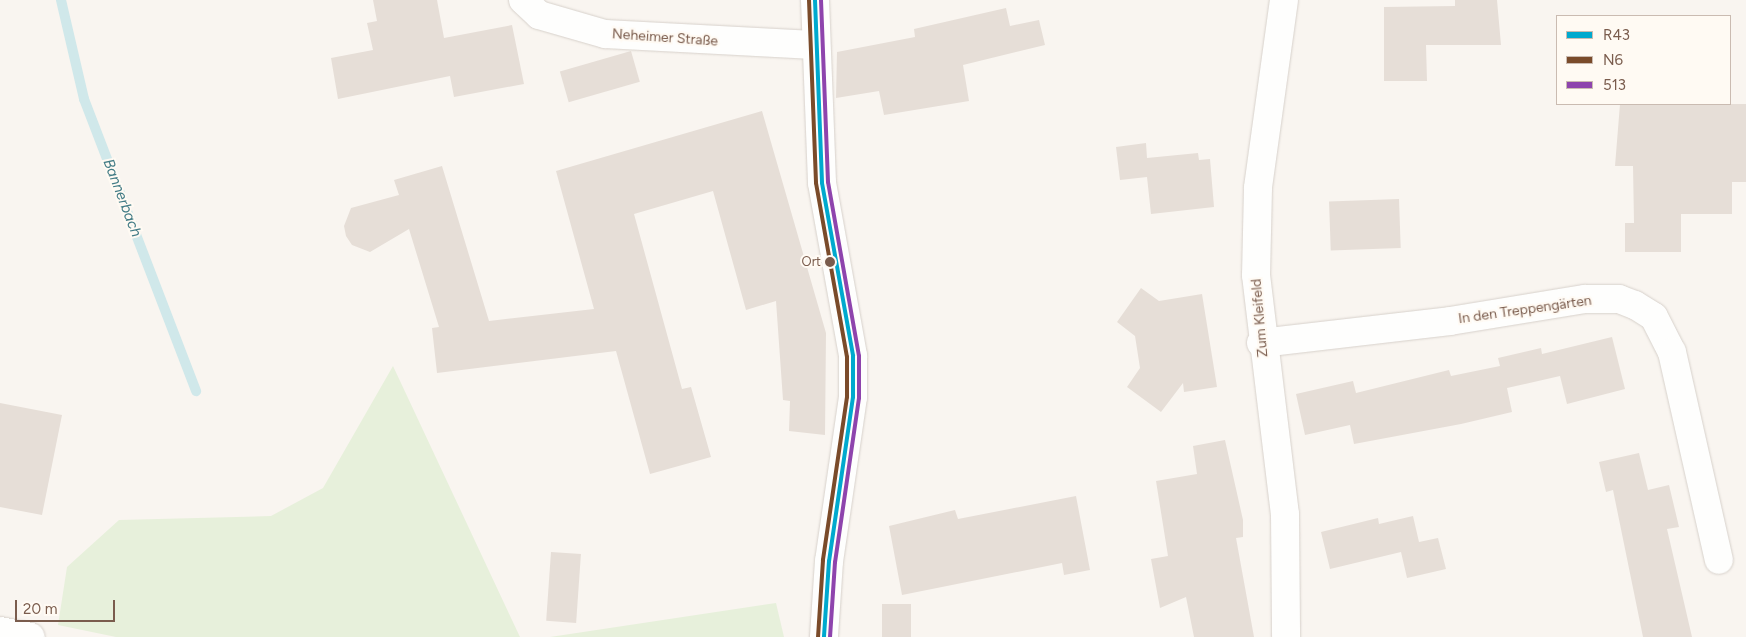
<!DOCTYPE html>
<html>
<head>
<meta charset="utf-8">
<style>
  body { margin:0 }
  #map { position:relative; width:1746px; height:637px; overflow:hidden; background:#f9f5f0; font-family:Figtree,sans-serif }
  div>[style] { position:absolute }
  .green>* { inset:0; background:#e7f0db }
  .stream>* { height:10px; margin:-5px; padding:0 5px; transform-origin:5px; border-radius:5px; background:#d0e8ea }
  .building>* { inset:0; background:#e6ded7; transform-origin:0 0 }
  .roads { filter:drop-shadow(0 0 1px #d7d1cb) drop-shadow(0 0 1px #d7d1cb) }
  .street>* { height:28px; margin:-14px; padding:0 14px; transform-origin:14px; border-radius:14px; background:#fefefd }
  .secondary>* { height:28px; margin:-14px; padding:0 14px; transform-origin:14px; border-radius:14px; background:#fefefd }
  .bus-1>* { height:4px; margin:-2px; padding:0 2px; transform-origin:2px; border-radius:2px; background:#00a9ce }
  .bus-2>* { height:4px; margin:-2px; padding:0 2px; transform-origin:2px; border-radius:2px; background:#7a4b2a }
  .bus-3>* { height:4px; margin:-2px; padding:0 2px; transform-origin:2px; border-radius:2px; background:#8e44ad }
  .dots>* { width:14px; height:14px; translate:-50% -50%; box-sizing:border-box; border:2px solid #fffaf3; border-radius:50% }
  span { translate:-50% -50%; white-space:nowrap; text-align:center; line-height:1.15; -webkit-text-stroke:4px #fffaf3; paint-order:stroke }
  .bus-label { font-size:13px; color:#7a5c4d }
  .right { translate:-100% -50%; text-align:right }
  .street-label { font-size:14px; color:#7a5c4d }
  .water-label { font-size:15px; color:#437c86; font-style:italic }
  .legend { position:absolute; left:1556px; top:15px; width:175px; height:90px; box-sizing:border-box; background:#fffaf3; border:1px solid #cabbb1; margin:0; padding:6px 9px; list-style:none; font-size:15px; color:#7a5c4d }
  .legend li { display:flex; align-items:center; gap:10px; height:25px }
  .legend b { width:25px; border:1px solid #cabbb1 }
  .scale { position:absolute; left:15px; top:600px; width:100px; height:22px; box-sizing:border-box; border:2px solid #7a5c4d; border-top:0; padding-left:6px; font-size:15px; line-height:18px; white-space:nowrap; color:#7a5c4d; -webkit-text-stroke:4px #fffaf3; paint-order:stroke }
</style>
</head>
<body>
<div id="map">
  <div class="green">
    <div style="clip-path:polygon(393px 366px,520px 637px,116px 637px,58px 625px,67px 567px,119px 520px,271px 516px,323px 488px)"></div>
    <div style="clip-path:polygon(776px 603px,784px 637px,550px 637px)"></div>
  </div>
  <div class="stream">
    <div style="left:61px;top:0;width:102px;rotate:76.9deg"></div>
    <div style="left:84px;top:99px;width:313px;rotate:69deg"></div>
  </div>
  <div class="building">
    <div style="clip-path:polygon(373px 0,437px 0,444px 38px,512px 25px,524px 84px,454px 97px,450px 76px,338px 99px,331px 58px,373px 50px,367px 23px,377px 21px)"></div>
    <div style="clip-path:polygon(1455px 0,1497px 0,1501px 45px,1426px 45px,1427px 81px,1384px 81px,1384px 7px,1455px 6px)"></div>
    <div style="clip-path:polygon(1006px 8px,1010px 26px,1039px 20px,1045px 45px,963px 65px,969px 101px,884px 115px,879px 91px,836px 98px,837px 52px,915px 37px,914px 29px)"></div>
    <div style="left:631px;top:51px;width:32px;height:74px;rotate:74deg"></div>
    <div style="clip-path:polygon(1620px 104px,1746px 104px,1746px 182px,1732px 182px,1732px 214px,1681px 214px,1681px 252px,1625px 252px,1625px 223px,1634px 223px,1633px 166px,1615px 166px)"></div>
    <div style="clip-path:polygon(762px 111px,826px 333px,825px 435px,789px 431px,790px 401px,783px 400px,776px 301px,746px 310px,713px 191px,634px 214px,682px 389px,691px 387px,711px 457px,650px 474px,616px 351px,437px 373px,432px 328px,439px 327px,409px 229px,370px 252px,352px 245px,346px 236px,344px 226px,351px 208px,399px 195px,394px 180px,442px 166px,489px 321px,594px 309px,556px 171px)"></div>
    <div style="clip-path:polygon(1146px 143px,1147px 158px,1198px 153px,1199px 160px,1210px 159px,1214px 207px,1151px 214px,1147px 177px,1120px 180px,1116px 147px)"></div>
    <div style="left:1399px;top:199px;width:49px;height:70px;rotate:88deg"></div>
    <div style="clip-path:polygon(1141px 288px,1159px 301px,1202px 294px,1217px 387px,1184px 392px,1183px 383px,1161px 412px,1127px 387px,1140px 368px,1135px 336px,1117px 322px)"></div>
    <div style="clip-path:polygon(1612px 337px,1625px 389px,1567px 404px,1560px 376px,1507px 388px,1512px 412px,1461px 424px,1354px 444px,1350px 425px,1305px 435px,1296px 394px,1353px 381px,1356px 393px,1449px 370px,1451px 376px,1500px 366px,1498px 358px,1541px 348px,1542px 354px)"></div>
    <div style="clip-path:polygon(0 403px,62px 415px,42px 515px,0 507px)"></div>
    <div style="clip-path:polygon(1225px 440px,1243px 520px,1243px 537px,1236px 538px,1254px 637px,1194px 637px,1186px 597px,1160px 608px,1151px 559px,1168px 556px,1156px 481px,1197px 474px,1193px 446px)"></div>
    <div style="clip-path:polygon(1639px 453px,1648px 490px,1669px 485px,1679px 527px,1667px 529px,1692px 637px,1643px 637px,1613px 490px,1606px 492px,1599px 462px)"></div>
    <div style="clip-path:polygon(1076px 496px,1090px 570px,1064px 575px,1062px 563px,902px 595px,889px 526px,955px 510px,958px 519px)"></div>
    <div style="clip-path:polygon(1413px 516px,1419px 542px,1438px 538px,1446px 569px,1407px 578px,1401px 552px,1330px 569px,1321px 532px,1378px 518px,1379px 524px)"></div>
    <div style="left:551px;top:552px;width:30px;height:69px;rotate:4deg"></div>
    <div style="left:882px;top:604px;width:29px;height:33px"></div>
  </div>
  <div class="roads">
    <div class="street">
      <div style="left:523px;top:0;width:22px;rotate:43deg"></div>
      <div style="left:539px;top:15px;width:69px;rotate:16.1deg"></div>
      <div style="left:605px;top:34px;width:209px;rotate:3deg"></div>
      <div style="left:1284px;top:0;width:190px;rotate:97.9deg"></div>
      <div style="left:1258px;top:188px;width:87px;rotate:91.3deg"></div>
      <div style="left:1256px;top:275px;width:241px;rotate:83.1deg"></div>
      <div style="left:1285px;top:514px;width:123px;rotate:89.5deg"></div>
      <div style="left:1261px;top:343px;width:190px;rotate:-6.6deg"></div>
      <div style="left:1450px;top:321px;width:137px;rotate:-9.3deg"></div>
      <div style="left:1585px;top:299px;width:34px"></div>
      <div style="left:1619px;top:299px;width:17px;rotate:21deg"></div>
      <div style="left:1635px;top:305px;width:22px;rotate:32deg"></div>
      <div style="left:1654px;top:317px;width:39px;rotate:63deg"></div>
      <div style="left:1672px;top:352px;width:213px;rotate:77.3deg"></div>
      <div style="left:0;top:631px;width:31px;rotate:11deg"></div>
    </div>
    <div class="secondary">
      <div style="left:815px;top:0;width:183px;rotate:87.8deg"></div>
      <div style="left:822px;top:183px;width:176px;rotate:79.8deg"></div>
      <div style="left:853px;top:356px;width:41px;rotate:90deg"></div>
      <div style="left:853px;top:397px;width:166px;rotate:98.3deg"></div>
      <div style="left:829px;top:561px;width:76px;rotate:93.8deg"></div>
    </div>
  </div>
  <div class="bus-1">
    <div style="left:815px;top:0;width:183px;rotate:87.8deg"></div>
    <div style="left:822px;top:183px;width:176px;rotate:79.8deg"></div>
    <div style="left:853px;top:356px;width:41px;rotate:90deg"></div>
    <div style="left:853px;top:397px;width:166px;rotate:98.3deg"></div>
    <div style="left:829px;top:561px;width:76px;rotate:93.8deg"></div>
  </div>
  <div class="bus-2">
    <div style="left:809px;top:0;width:183px;rotate:87.8deg"></div>
    <div style="left:816px;top:183px;width:177px;rotate:79.9deg"></div>
    <div style="left:847px;top:357px;width:40px;rotate:90deg"></div>
    <div style="left:847px;top:397px;width:165px;rotate:98.4deg"></div>
    <div style="left:823px;top:560px;width:77px;rotate:93.7deg"></div>
  </div>
  <div class="bus-3">
    <div style="left:821px;top:0;width:182px;rotate:87.8deg"></div>
    <div style="left:828px;top:182px;width:177px;rotate:79.9deg"></div>
    <div style="left:859px;top:356px;width:42px;rotate:90deg"></div>
    <div style="left:859px;top:398px;width:166px;rotate:98.3deg"></div>
    <div style="left:835px;top:562px;width:75px;rotate:93.8deg"></div>
  </div>
  <div class="dots">
    <div style="left:830px;top:262px;background:#7a5c4d"></div>
  </div>
  <div class="bus-label">
    <span class="right" style="left:821px;top:262px">Ort</span>
  </div>
  <div class="street-label">
    <span style="left:665px;top:38px;rotate:4deg">Neheimer Straße</span>
    <span style="left:1525px;top:310px;rotate:-8deg">In den Treppengärten</span>
    <span style="left:1260px;top:318px;rotate:-95deg">Zum Kleifeld</span>
  </div>
  <div class="water-label">
    <span style="left:122px;top:198px;rotate:69deg">Bannerbach</span>
  </div>
  <ul class="legend">
  <li><b style="height:6px;background:#00a9ce"></b>R43</li>
  <li><b style="height:6px;background:#7a4b2a"></b>N6</li>
  <li><b style="height:6px;background:#8e44ad"></b>513</li>
  </ul>
  <div class="scale">20 m</div>
</div>
</body>
</html>
